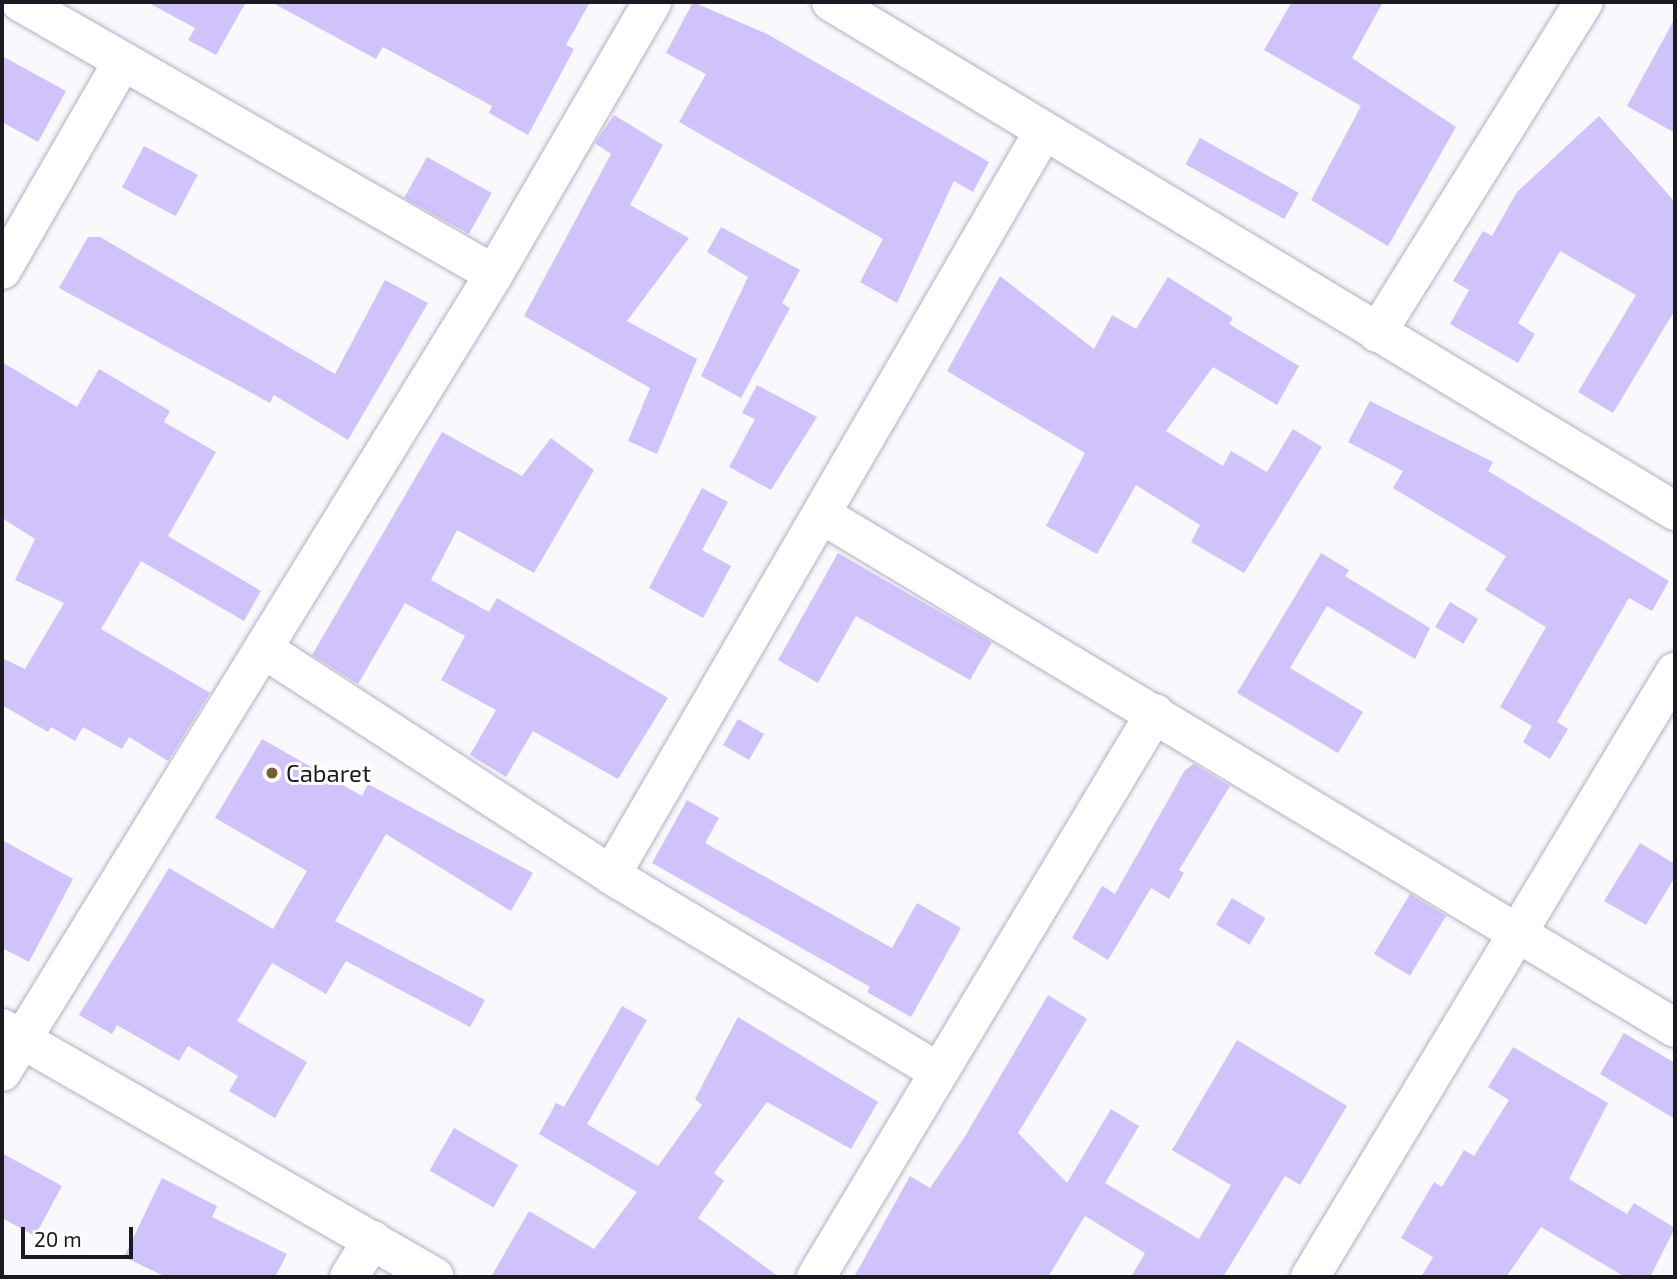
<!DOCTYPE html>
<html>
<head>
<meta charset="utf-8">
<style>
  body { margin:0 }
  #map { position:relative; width:1677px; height:1279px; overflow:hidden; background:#f9f8fc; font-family:"Exo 2",sans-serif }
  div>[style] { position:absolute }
  .building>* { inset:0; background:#d0c3fb; transform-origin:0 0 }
  .roads { filter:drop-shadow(0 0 2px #b4afc4) drop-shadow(0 0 2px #b4afc4) }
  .minor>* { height:38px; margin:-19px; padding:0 19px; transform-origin:19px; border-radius:19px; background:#fff }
  .tertiary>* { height:38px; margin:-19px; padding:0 19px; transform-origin:19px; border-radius:19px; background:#fff }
  .dots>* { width:19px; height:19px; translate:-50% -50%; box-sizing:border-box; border:4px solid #fff; border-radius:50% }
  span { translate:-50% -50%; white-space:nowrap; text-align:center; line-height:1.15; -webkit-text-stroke:6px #fff; paint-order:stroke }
  .poi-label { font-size:24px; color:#1b1921 }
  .left { translate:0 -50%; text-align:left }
  .frame { position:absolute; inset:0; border:4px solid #1b1921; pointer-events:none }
  .scale { position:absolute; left:21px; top:1227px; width:112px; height:32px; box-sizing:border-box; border:4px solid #1b1921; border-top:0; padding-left:9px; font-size:21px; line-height:24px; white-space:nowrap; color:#1b1921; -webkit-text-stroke:5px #fff; paint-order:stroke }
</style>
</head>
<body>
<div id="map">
  <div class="building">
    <div style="clip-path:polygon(147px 2px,246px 2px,216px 55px,188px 40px,195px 28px)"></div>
    <div style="clip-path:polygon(271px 2px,590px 2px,566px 45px,574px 49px,528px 135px,489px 113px,492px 106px,383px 47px,376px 59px)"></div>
    <div style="clip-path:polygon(693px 2px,767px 34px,989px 162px,973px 192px,954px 181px,897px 303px,860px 282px,883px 239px,679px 122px,706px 74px,666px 53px)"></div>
    <div style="clip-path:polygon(1292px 2px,1383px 2px,1352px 58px,1456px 127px,1388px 246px,1311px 200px,1361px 106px,1264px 50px)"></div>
    <div style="clip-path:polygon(1675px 18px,1675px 133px,1627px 106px)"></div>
    <div style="clip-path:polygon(2px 56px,66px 91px,38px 142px,2px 122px)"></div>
    <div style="clip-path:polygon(614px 115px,663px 145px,630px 205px,689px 238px,627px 321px,697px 359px,657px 454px,628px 441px,650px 388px,524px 316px,611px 154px,595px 143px)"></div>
    <div style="clip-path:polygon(1599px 116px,1675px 202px,1675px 310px,1613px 413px,1578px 392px,1636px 295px,1560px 251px,1518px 323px,1535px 334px,1518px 363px,1450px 324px,1469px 290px,1453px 281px,1483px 231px,1492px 236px,1517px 192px)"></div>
    <div style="left:1200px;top:138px;width:113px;height:30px;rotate:29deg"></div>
    <div style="left:144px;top:146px;width:61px;height:47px;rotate:28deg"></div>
    <div style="left:427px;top:157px;width:74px;height:47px;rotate:29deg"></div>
    <div style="clip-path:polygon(721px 227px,800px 270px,782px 303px,790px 308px,741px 398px,701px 376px,748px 277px,707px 252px)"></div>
    <div style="clip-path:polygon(88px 237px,100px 237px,335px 374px,385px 280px,428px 303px,348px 440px,274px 395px,270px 403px,59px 288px)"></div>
    <div style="clip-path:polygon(1000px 276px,1094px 349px,1112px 315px,1136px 329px,1168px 277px,1233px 318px,1229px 324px,1299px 366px,1277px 405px,1213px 367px,1166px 431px,1223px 466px,1231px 451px,1267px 472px,1293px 429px,1322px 447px,1244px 573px,1191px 542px,1200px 525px,1136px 485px,1097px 554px,1046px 526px,1085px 453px,947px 371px)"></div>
    <div style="clip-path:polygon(2px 362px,77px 407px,99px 369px,170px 411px,164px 422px,216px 452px,168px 536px,261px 591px,244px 621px,141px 561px,101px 629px,210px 693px,168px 761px,129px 737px,122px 749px,83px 727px,75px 741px,51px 727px,48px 732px,2px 705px,2px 658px,25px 669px,64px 603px,15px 580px,35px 539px,2px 518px)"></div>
    <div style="clip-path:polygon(757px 385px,817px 417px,771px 490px,729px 467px,755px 419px,742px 413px)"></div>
    <div style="clip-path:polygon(1370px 401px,1493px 462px,1488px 471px,1669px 581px,1652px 611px,1629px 598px,1557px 722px,1568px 729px,1550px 759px,1523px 742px,1532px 726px,1500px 707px,1546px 627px,1485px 590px,1506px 556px,1393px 488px,1403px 471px,1348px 442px)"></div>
    <div style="clip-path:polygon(442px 432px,522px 476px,551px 438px,594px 470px,534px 573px,457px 530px,431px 580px,489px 612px,497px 598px,668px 698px,618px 779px,533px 731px,506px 777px,470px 755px,496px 710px,441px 680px,465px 636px,405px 603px,358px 684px,312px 655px)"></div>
    <div style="clip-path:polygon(702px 488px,728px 502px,702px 550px,731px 566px,703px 618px,649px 588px)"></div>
    <div style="clip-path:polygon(838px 553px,992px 642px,970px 680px,856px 616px,818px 683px,778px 660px)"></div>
    <div style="clip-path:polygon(1321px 553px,1349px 570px,1345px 576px,1430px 628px,1415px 659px,1327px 606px,1290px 668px,1363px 712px,1338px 753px,1237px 693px)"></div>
    <div style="left:1450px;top:602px;width:33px;height:29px;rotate:31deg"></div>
    <div style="left:738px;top:719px;width:30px;height:30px;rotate:30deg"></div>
    <div style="clip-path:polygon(262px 739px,362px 796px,368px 784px,533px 873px,511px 911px,386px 834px,335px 921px,485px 1000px,470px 1027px,346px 961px,326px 994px,272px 963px,237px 1021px,307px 1062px,275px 1118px,229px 1091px,238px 1076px,188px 1046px,179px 1061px,117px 1025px,112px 1034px,79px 1015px,169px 868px,273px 929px,307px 871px,215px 818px)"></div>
    <div style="clip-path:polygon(1194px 764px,1230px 786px,1179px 870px,1184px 873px,1169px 899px,1151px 888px,1108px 960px,1072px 938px,1102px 886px,1115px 894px,1185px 770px)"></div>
    <div style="clip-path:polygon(687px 800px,719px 818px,705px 843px,892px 948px,917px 903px,961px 928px,911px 1017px,867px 992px,870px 987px,652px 863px)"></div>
    <div style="clip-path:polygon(2px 840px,73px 879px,29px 962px,2px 948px)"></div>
    <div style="clip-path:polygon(1640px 843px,1675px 864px,1675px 877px,1646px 925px,1604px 901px)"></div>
    <div style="left:1410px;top:894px;width:42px;height:70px;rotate:31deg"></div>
    <div style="left:1232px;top:898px;width:39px;height:31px;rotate:31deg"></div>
    <div style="clip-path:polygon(1048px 995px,1087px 1019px,1018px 1133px,1067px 1183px,1111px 1109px,1139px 1126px,1105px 1183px,1199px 1239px,1231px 1185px,1172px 1150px,1237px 1040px,1347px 1106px,1300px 1185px,1285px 1176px,1223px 1277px,1131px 1277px,1145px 1253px,1085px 1216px,1048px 1277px,854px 1277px,910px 1176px,930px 1188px,964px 1138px)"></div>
    <div style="clip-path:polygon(622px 1006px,647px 1020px,587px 1124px,658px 1166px,702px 1105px,695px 1099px,738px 1017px,878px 1102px,851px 1149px,767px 1102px,714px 1173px,724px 1181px,698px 1218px,779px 1277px,491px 1277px,529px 1211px,594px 1249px,637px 1192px,539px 1134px,556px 1103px,564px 1107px)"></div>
    <div style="clip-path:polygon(1624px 1033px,1675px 1063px,1675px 1119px,1600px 1074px)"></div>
    <div style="clip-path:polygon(1513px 1047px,1608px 1103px,1569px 1179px,1627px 1214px,1634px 1203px,1675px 1228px,1650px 1277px,1625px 1277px,1541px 1227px,1506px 1277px,1421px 1277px,1433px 1257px,1401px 1238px,1434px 1182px,1442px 1187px,1464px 1150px,1474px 1156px,1509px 1100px,1488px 1087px)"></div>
    <div style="left:454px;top:1128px;width:74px;height:49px;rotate:30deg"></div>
    <div style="clip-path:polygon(2px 1153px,62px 1186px,35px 1236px,2px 1218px)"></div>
    <div style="clip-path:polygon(162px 1178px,217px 1206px,212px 1217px,287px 1254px,275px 1277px,166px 1277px,124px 1257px)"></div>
  </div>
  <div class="roads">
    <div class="minor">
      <div style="left:20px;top:2px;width:546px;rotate:29.85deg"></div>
      <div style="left:831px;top:2px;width:986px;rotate:31.09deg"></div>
      <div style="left:2px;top:270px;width:238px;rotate:-60deg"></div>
      <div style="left:1377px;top:333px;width:390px;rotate:-58deg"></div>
      <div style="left:824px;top:516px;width:993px;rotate:31.03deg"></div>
      <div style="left:265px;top:650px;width:413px;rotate:33deg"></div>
      <div style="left:611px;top:875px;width:378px;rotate:31deg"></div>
      <div style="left:611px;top:875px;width:857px;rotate:-59.82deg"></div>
      <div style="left:2px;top:1072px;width:937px;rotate:-58.34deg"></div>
      <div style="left:494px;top:274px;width:315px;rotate:-59.8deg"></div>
      <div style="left:349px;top:1277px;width:44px;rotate:-58.1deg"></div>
      <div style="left:816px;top:1277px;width:658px;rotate:-58.99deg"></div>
    </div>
    <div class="tertiary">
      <div style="left:2px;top:1028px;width:499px;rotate:29.9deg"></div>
      <div style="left:1310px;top:1277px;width:707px;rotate:-58.9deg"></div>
    </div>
  </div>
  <div class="dots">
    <div style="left:272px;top:773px;background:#766030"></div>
  </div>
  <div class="poi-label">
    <span class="left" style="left:286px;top:773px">Cabaret</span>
  </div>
  <div class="frame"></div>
  <div class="scale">20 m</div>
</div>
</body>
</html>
